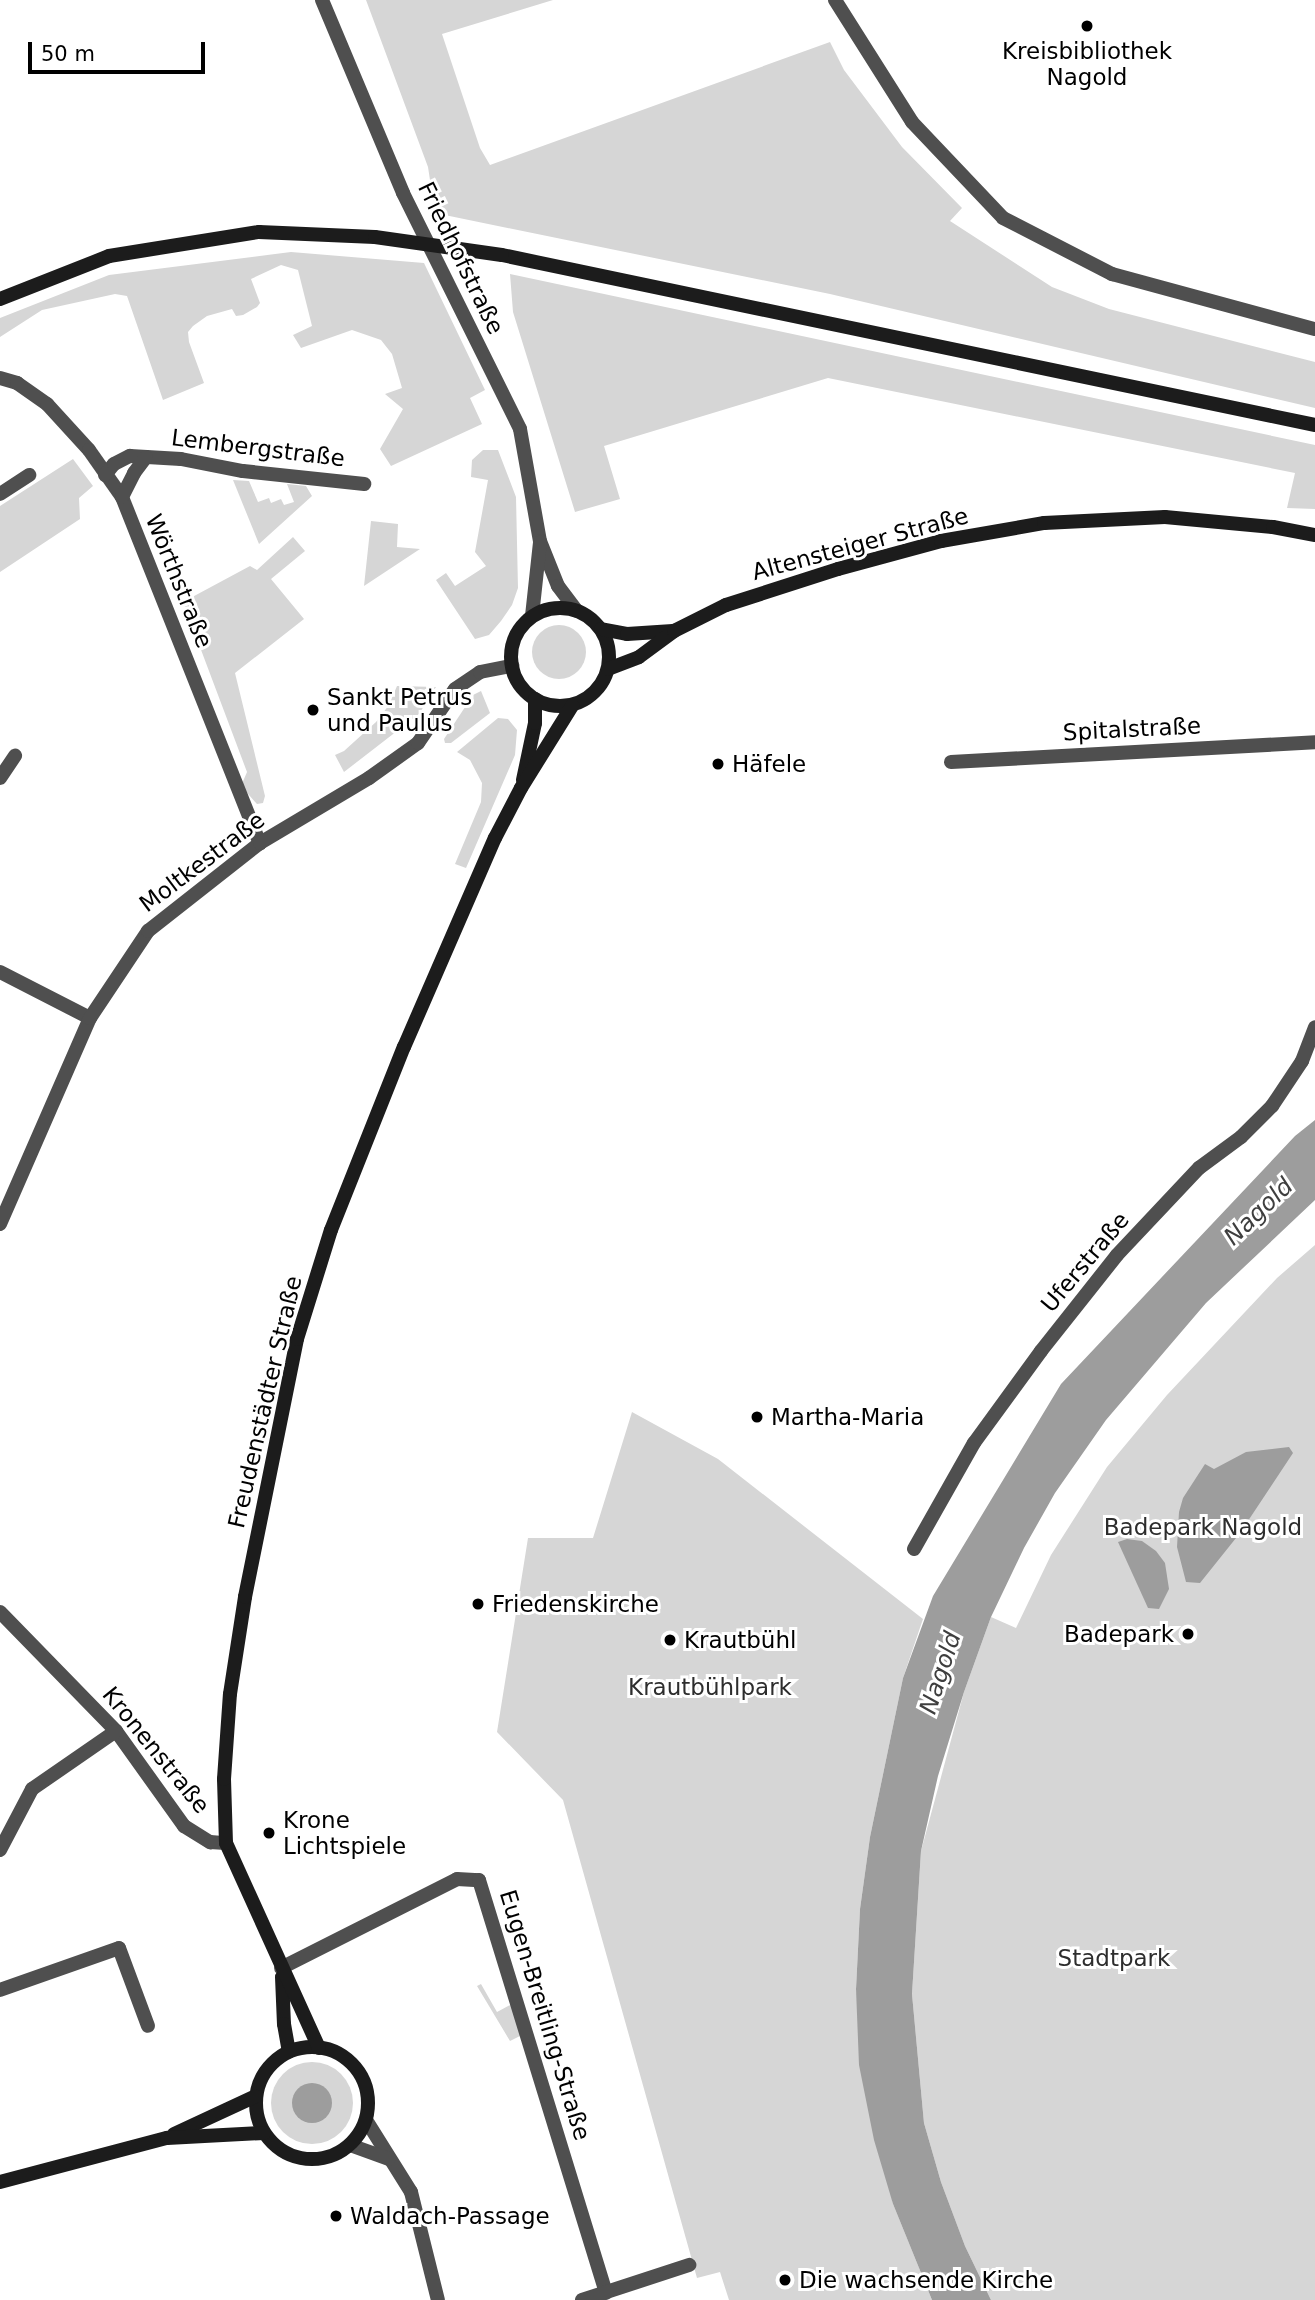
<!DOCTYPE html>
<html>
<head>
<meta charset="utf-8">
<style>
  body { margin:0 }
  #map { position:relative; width:1315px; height:2300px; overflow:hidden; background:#fff; font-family:"DejaVu Sans",sans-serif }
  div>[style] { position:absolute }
  .green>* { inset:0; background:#d6d6d6 }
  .round { border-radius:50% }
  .water>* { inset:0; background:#9d9d9d }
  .street>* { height:14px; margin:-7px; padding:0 7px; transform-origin:7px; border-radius:7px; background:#4f4f4f }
  .secondary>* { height:14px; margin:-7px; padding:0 7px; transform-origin:7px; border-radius:7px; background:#1c1c1c }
  .secondary>.ring { margin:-7px; padding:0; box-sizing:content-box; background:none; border:14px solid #1c1c1c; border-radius:50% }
  .secondary-bridge>* { height:14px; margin:-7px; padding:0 7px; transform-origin:7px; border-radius:7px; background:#1c1c1c }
  .dots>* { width:19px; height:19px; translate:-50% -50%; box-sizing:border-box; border:4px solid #fff; border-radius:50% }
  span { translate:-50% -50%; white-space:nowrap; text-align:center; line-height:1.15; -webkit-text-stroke:6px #fff; paint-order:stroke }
  .poi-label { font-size:23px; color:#000 }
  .left { translate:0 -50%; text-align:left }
  .right { translate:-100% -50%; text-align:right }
  .street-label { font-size:23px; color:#000 }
  .park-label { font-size:23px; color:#2d2d2d }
  .water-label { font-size:24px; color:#3e3e3e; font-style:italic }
  .scale { position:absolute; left:28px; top:42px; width:177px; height:32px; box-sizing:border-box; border:4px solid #000; border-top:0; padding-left:9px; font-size:21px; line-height:24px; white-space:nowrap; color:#000; -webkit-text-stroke:5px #fff; paint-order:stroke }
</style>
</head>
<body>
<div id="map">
  <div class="green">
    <div style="clip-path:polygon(366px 0,553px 0,442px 34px,480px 148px,490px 165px,830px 42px,844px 70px,902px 147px,962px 208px,950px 221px,1052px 287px,1109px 309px,1315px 362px,1315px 408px,830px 294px,435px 213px,428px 167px)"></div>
    <div style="clip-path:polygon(291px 252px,424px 263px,485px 390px,470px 398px,482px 424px,391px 466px,380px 449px,403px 409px,385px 394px,402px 388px,392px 354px,381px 340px,352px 330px,301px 348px,293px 335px,312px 326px,298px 270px,281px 265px,251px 279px,260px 303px,257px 307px,243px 315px,236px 316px,232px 309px,207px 316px,193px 326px,188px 332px,189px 342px,204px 383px,163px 400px,127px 296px,115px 294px,42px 310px,0 337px,0 318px,109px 275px)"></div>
    <div style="clip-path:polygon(510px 274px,1315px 445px,1315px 509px,1287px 508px,1295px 473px,828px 378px,604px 446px,620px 499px,575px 512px,513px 312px)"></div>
    <div style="clip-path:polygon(483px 450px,498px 450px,516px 497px,518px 588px,512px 605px,501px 621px,489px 635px,475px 639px,436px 580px,446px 573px,455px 586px,486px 566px,475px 552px,488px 480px,471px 477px,472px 460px)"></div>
    <div style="clip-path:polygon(73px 459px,93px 486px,79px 498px,80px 519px,0 572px,0 506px)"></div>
    <div style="clip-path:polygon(233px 480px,249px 481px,258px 502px,269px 498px,271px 503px,281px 499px,284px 505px,294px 502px,287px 484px,306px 486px,312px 496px,259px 544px)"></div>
    <div style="clip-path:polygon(371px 521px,398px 524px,397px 547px,420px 549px,364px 586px)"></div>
    <div style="clip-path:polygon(293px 537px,305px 551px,271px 579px,304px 619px,235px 673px,265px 796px,263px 803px,257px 804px,241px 786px,247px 772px,183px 602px,250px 566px,257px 570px)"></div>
    <div class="round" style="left:532px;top:625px;width:54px;height:54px"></div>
    <div style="clip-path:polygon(397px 686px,436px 687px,419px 714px,344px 772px,335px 755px,344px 751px,376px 722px,389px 705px)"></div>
    <div style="clip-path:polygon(481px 691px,490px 713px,451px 743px,445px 743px,444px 739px,473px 695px)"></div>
    <div style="clip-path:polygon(498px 718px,508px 719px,517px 730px,515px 755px,466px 868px,455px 864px,481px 802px,482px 783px,470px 760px,457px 752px)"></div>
    <div style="clip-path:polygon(1315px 1245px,1315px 2300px,991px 2300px,965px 2246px,941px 2182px,924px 2123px,912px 1994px,921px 1851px,964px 1692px,991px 1617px,1016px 1628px,1051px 1555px,1107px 1467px,1167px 1395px,1277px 1278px)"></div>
    <div style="clip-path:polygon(632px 1412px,718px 1459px,923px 1619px,903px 1678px,870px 1837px,860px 1909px,856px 1989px,893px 2204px,932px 2300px,729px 2300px,720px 2272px,697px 2278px,563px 1800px,497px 1732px,528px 1538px,593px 1538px)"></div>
    <div style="clip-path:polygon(481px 1984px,497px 2012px,514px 2003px,524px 2034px,510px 2041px,477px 1986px)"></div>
    <div class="round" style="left:271px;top:2062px;width:82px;height:82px"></div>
  </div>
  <div class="water">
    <div style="clip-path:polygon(1315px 1120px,1315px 1200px,1206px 1303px,1106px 1420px,1055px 1493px,1024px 1548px,991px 1617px,964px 1692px,938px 1776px,921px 1851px,912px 1994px,924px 2123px,941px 2182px,965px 2246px,991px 2300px,932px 2300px,893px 2204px,874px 2140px,859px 2065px,856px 1989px,860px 1909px,870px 1837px,903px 1678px,933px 1596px,1061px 1384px,1295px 1136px)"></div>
    <div style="clip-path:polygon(1289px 1447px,1293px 1453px,1240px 1533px,1200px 1583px,1186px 1582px,1177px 1547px,1179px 1512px,1183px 1498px,1205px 1464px,1214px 1469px,1246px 1452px)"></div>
    <div style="clip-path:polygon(1127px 1539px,1142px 1541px,1156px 1551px,1165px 1563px,1169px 1589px,1159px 1609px,1148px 1608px,1118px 1542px)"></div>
    <div class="round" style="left:292px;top:2083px;width:40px;height:40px"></div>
  </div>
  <div class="street">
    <div style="left:322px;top:0;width:209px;rotate:67.2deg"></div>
    <div style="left:403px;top:193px;width:263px;rotate:63.6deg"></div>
    <div style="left:520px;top:429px;width:114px;rotate:79.9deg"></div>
    <div style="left:540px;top:541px;width:48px;rotate:68.2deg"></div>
    <div style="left:558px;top:586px;width:31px;rotate:53deg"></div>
    <div style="left:835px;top:0;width:144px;rotate:57.7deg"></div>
    <div style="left:912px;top:122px;width:132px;rotate:46.5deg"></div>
    <div style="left:1003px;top:218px;width:123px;rotate:27.2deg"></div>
    <div style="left:1112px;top:274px;width:210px;rotate:15.2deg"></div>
    <div style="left:0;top:378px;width:18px;rotate:16deg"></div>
    <div style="left:17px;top:383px;width:37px;rotate:35deg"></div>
    <div style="left:47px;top:404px;width:62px;rotate:47.6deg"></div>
    <div style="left:89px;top:450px;width:57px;rotate:54.9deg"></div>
    <div style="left:122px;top:497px;width:373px;rotate:68.3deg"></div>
    <div style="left:105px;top:475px;width:14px;rotate:-51deg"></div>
    <div style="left:114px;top:464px;width:18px;rotate:-27deg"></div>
    <div style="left:130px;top:456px;width:51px;rotate:3.4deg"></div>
    <div style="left:181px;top:459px;width:63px;rotate:11deg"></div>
    <div style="left:243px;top:471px;width:122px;rotate:6.1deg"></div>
    <div style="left:0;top:494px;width:35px;rotate:-33deg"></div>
    <div style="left:122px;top:497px;width:27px;rotate:-63deg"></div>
    <div style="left:134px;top:473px;width:20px;rotate:-53deg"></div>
    <div style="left:532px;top:616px;width:74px;rotate:-83.8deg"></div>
    <div style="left:951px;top:762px;width:365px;rotate:-3.1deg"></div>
    <div style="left:0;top:778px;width:27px;rotate:-56deg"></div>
    <div style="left:0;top:972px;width:101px;rotate:27.1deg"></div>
    <div style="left:0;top:1224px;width:225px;rotate:-66.4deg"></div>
    <div style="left:90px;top:1018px;width:105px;rotate:-56.3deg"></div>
    <div style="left:148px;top:931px;width:142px;rotate:-38.2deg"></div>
    <div style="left:260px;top:843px;width:127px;rotate:-30.8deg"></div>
    <div style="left:369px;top:778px;width:60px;rotate:-35.5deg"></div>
    <div style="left:418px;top:743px;width:65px;rotate:-55.6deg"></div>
    <div style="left:455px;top:689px;width:30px;rotate:-34deg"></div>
    <div style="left:480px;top:672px;width:33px;rotate:-11deg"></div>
    <div style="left:914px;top:1549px;width:122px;rotate:-60.5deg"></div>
    <div style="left:974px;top:1443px;width:114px;rotate:-53.9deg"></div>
    <div style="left:1041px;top:1351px;width:122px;rotate:-51.6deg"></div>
    <div style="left:1117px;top:1255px;width:120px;rotate:-46.7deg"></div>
    <div style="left:1199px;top:1168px;width:52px;rotate:-36.4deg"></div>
    <div style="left:1241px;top:1137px;width:44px;rotate:-45deg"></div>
    <div style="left:1272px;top:1106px;width:54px;rotate:-56.3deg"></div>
    <div style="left:1302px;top:1061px;width:36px;rotate:-69deg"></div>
    <div style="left:0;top:1612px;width:166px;rotate:45.7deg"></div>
    <div style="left:116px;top:1731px;width:117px;rotate:54.4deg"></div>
    <div style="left:184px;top:1826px;width:31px;rotate:32deg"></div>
    <div style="left:210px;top:1842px;width:16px;rotate:4deg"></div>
    <div style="left:0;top:1850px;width:69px;rotate:-62.3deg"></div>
    <div style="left:32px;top:1789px;width:102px;rotate:-34.6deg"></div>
    <div style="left:281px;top:1968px;width:197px;rotate:-26.8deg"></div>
    <div style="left:457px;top:1879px;width:22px;rotate:3deg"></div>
    <div style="left:479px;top:1880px;width:432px;rotate:72.9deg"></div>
    <div style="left:0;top:1990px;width:126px;rotate:-19.4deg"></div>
    <div style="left:119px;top:1948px;width:83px;rotate:69.6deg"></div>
    <div style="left:366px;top:2120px;width:85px;rotate:58deg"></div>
    <div style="left:411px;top:2192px;width:111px;rotate:76deg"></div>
    <div style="left:350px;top:2145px;width:41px;rotate:19.7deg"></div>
    <div style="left:582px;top:2300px;width:113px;rotate:-18.1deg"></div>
  </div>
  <div class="secondary">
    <div style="left:502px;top:255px;width:831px;rotate:11.81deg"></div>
    <div style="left:0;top:299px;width:117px;rotate:-21.5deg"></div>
    <div style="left:109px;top:256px;width:152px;rotate:-9.1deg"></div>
    <div style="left:259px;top:232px;width:116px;rotate:2.5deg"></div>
    <div class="ring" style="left:511px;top:608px;width:84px;height:84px"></div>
    <div style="left:601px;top:629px;width:26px;rotate:11deg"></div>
    <div style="left:627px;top:634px;width:46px;rotate:-3.7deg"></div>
    <div style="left:608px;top:669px;width:33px;rotate:-21deg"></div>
    <div style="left:639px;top:657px;width:44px;rotate:-36.6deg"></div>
    <div style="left:674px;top:631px;width:58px;rotate:-26.6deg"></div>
    <div style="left:726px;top:605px;width:118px;rotate:-17.8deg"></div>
    <div style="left:838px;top:569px;width:107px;rotate:-15.2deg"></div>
    <div style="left:941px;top:541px;width:105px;rotate:-9.9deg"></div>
    <div style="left:1044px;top:523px;width:121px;rotate:-2.8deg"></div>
    <div style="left:1165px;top:517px;width:108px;rotate:5.3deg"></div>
    <div style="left:1273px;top:527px;width:43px;rotate:10.8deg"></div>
    <div style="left:523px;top:780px;width:58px;rotate:-78.1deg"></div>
    <div style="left:535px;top:723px;width:24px;rotate:-90deg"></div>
    <div style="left:282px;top:1977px;width:47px;rotate:87.6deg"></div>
    <div style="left:284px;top:2024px;width:28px;rotate:80deg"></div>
    <div class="ring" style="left:256px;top:2047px;width:98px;height:98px"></div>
    <div style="left:319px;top:2048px;width:225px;rotate:-114.4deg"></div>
    <div style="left:226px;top:1843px;width:64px;rotate:-91.8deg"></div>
    <div style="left:224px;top:1779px;width:85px;rotate:-86deg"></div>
    <div style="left:230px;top:1694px;width:98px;rotate:-81.2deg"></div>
    <div style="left:245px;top:1597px;width:263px;rotate:-78.6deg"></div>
    <div style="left:297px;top:1339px;width:114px;rotate:-72.7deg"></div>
    <div style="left:331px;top:1230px;width:197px;rotate:-68.3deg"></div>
    <div style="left:404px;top:1047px;width:228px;rotate:-66.5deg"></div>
    <div style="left:495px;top:838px;width:56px;rotate:-62.5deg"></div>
    <div style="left:521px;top:788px;width:97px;rotate:-58.1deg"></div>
    <div style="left:174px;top:2134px;width:90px;rotate:-24.9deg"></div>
    <div style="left:0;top:2182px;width:173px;rotate:-14.8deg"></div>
    <div style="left:167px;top:2138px;width:97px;rotate:-3deg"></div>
  </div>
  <div class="secondary-bridge">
    <div style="left:375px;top:237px;width:128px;rotate:8.1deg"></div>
  </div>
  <div class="dots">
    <div style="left:1087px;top:26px;background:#000"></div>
    <div style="left:313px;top:710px;background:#000"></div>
    <div style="left:718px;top:764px;background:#000"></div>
    <div style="left:757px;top:1417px;background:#000"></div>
    <div style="left:478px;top:1604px;background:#000"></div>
    <div style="left:1188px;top:1634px;background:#000"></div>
    <div style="left:670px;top:1640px;background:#000"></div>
    <div style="left:269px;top:1833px;background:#000"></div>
    <div style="left:336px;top:2216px;background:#000"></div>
    <div style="left:785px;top:2280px;background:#000"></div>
  </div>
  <div class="poi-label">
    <span style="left:1087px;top:64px">Kreisbibliothek<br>Nagold</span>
    <span class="left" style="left:327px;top:710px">Sankt Petrus<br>und Paulus</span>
    <span class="left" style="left:732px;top:764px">Häfele</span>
    <span class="left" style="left:771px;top:1417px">Martha-Maria</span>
    <span class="left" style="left:492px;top:1604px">Friedenskirche</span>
    <span class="right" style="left:1174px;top:1634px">Badepark</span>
    <span class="left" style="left:684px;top:1640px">Krautbühl</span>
    <span class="left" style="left:283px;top:1833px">Krone<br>Lichtspiele</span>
    <span class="left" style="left:350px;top:2216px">Waldach-Passage</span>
    <span class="left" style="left:799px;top:2280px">Die wachsende Kirche</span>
  </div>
  <div class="street-label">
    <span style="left:461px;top:258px;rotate:64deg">Friedhofstraße</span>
    <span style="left:258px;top:448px;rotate:7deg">Lembergstraße</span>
    <span style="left:860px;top:544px;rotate:-15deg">Altensteiger Straße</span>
    <span style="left:179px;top:581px;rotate:68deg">Wörthstraße</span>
    <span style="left:1132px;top:729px;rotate:-3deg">Spitalstraße</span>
    <span style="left:202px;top:862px;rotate:-37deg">Moltkestraße</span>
    <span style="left:1085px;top:1262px;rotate:-50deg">Uferstraße</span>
    <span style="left:265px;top:1402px;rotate:-77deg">Freudenstädter Straße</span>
    <span style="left:156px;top:1750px;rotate:51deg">Kronenstraße</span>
    <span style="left:545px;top:2015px;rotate:73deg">Eugen-Breitling-Straße</span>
  </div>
  <div class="park-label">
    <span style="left:1203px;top:1527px">Badepark Nagold</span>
    <span style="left:710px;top:1687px">Krautbühlpark</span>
    <span style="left:1114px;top:1958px">Stadtpark</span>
  </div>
  <div class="water-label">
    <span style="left:1259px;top:1212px;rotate:-44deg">Nagold</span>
    <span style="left:941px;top:1673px;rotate:-72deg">Nagold</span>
  </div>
  <div class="scale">50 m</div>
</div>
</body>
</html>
